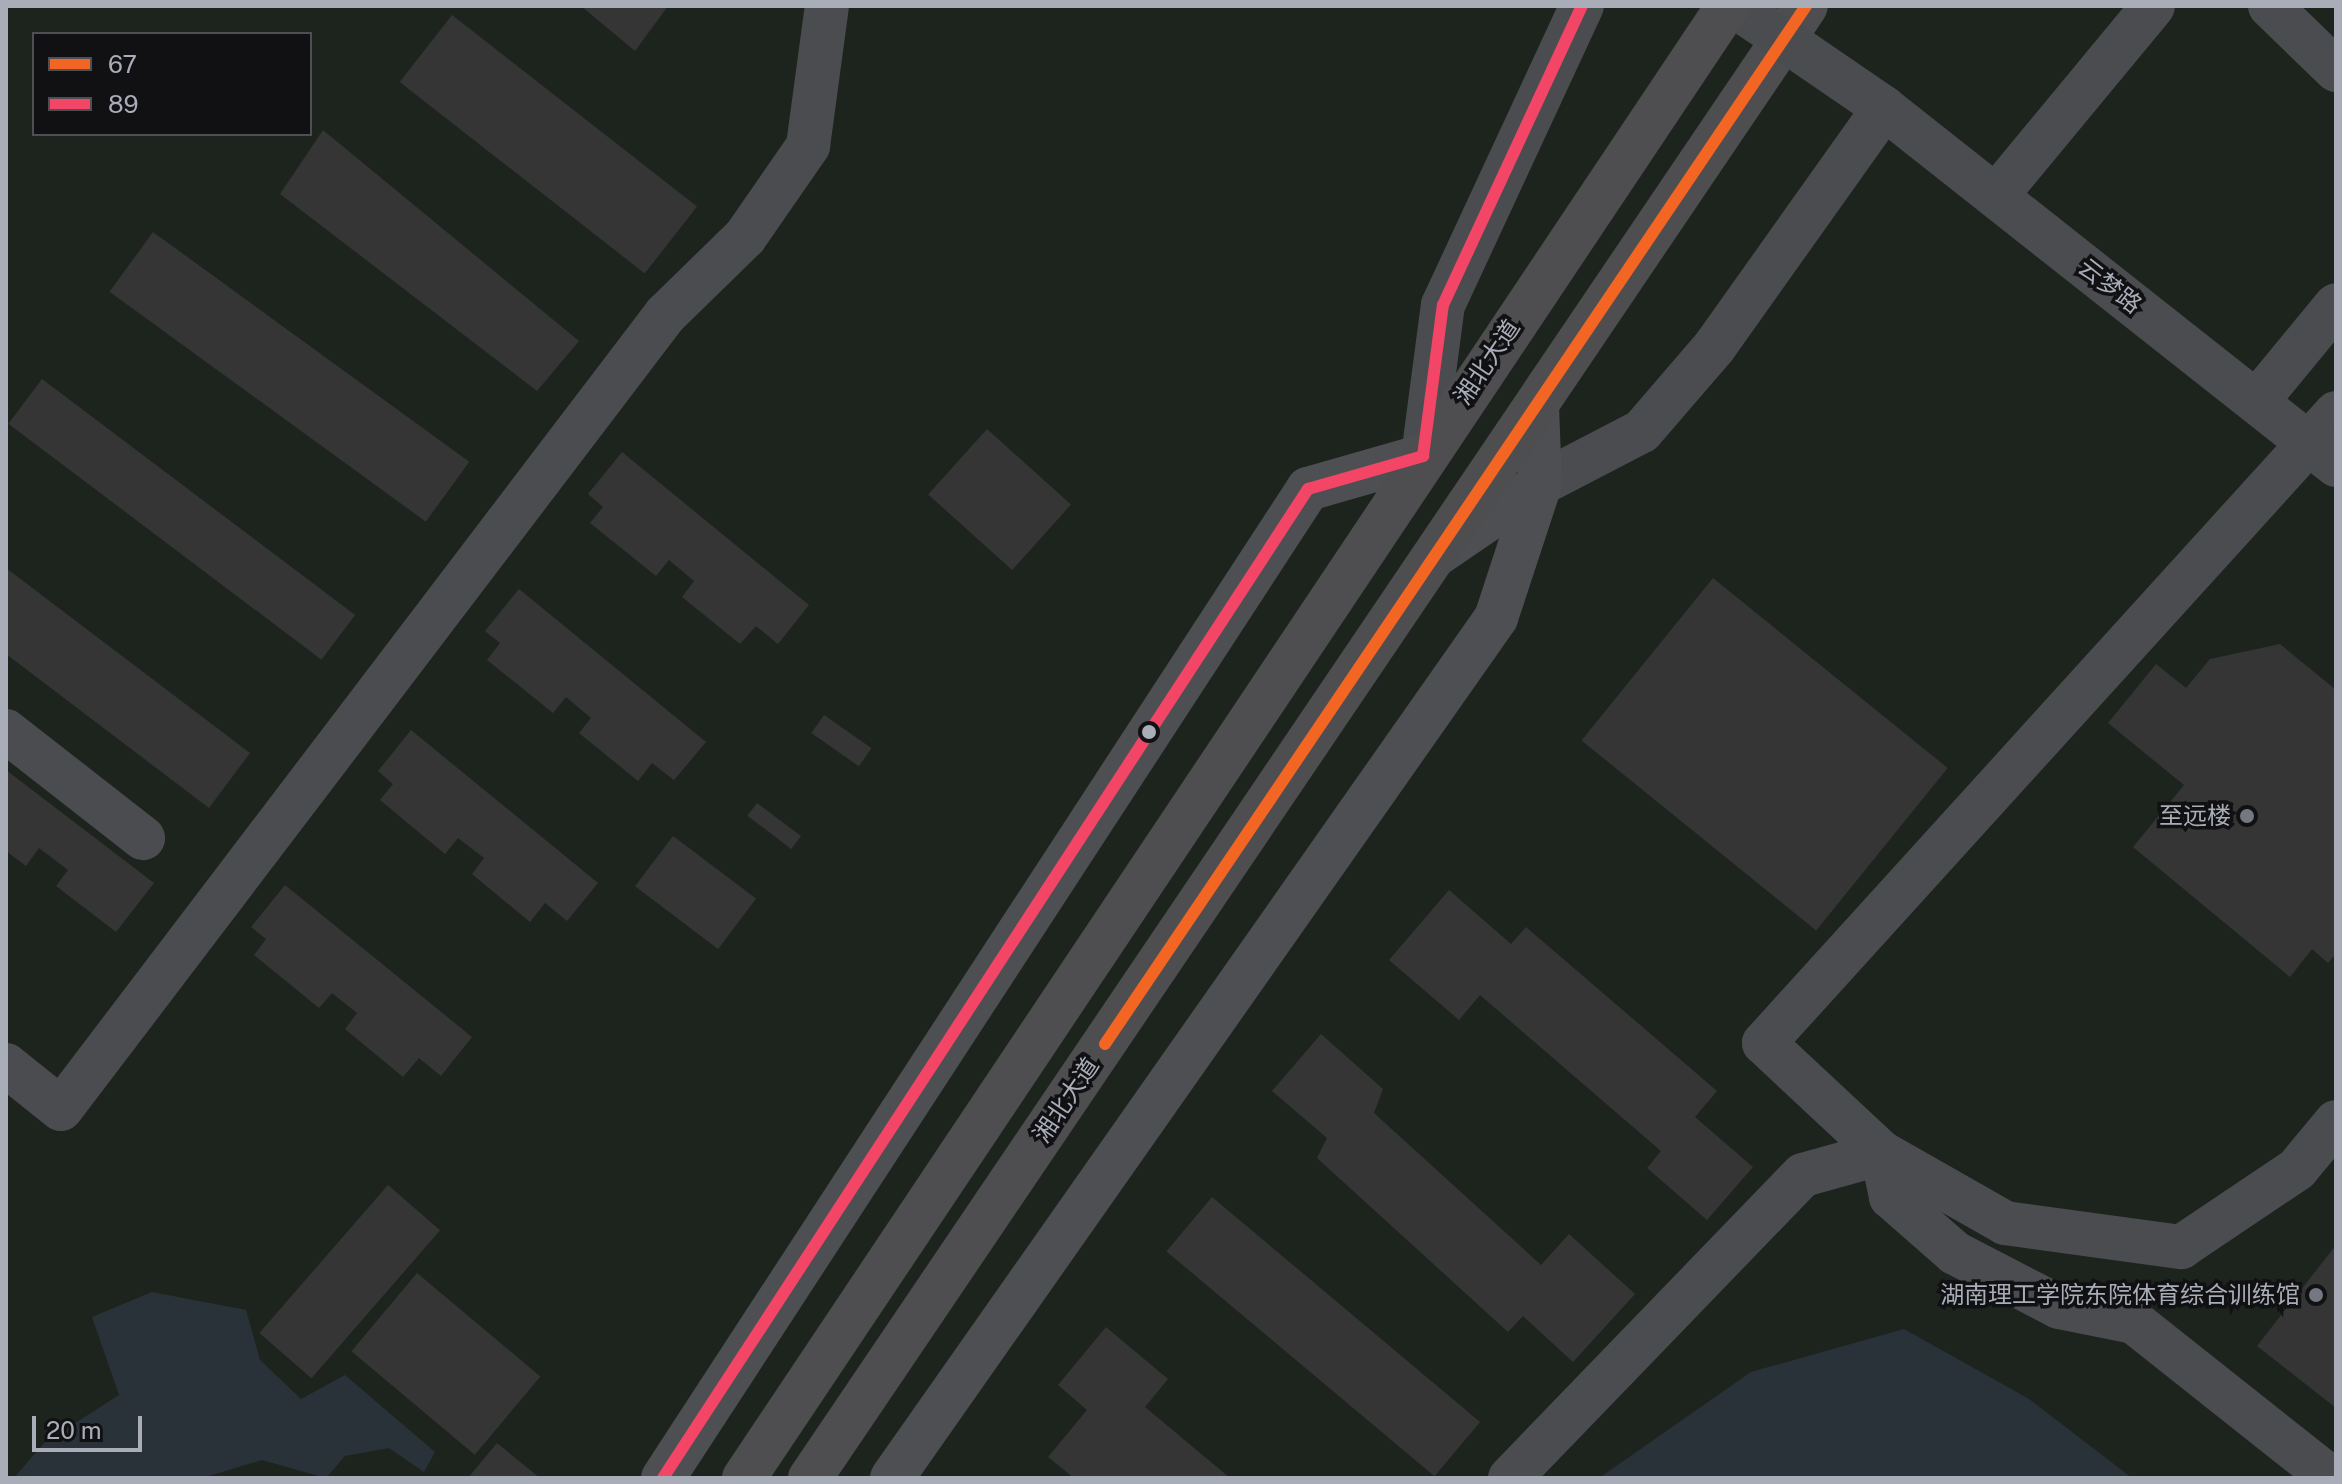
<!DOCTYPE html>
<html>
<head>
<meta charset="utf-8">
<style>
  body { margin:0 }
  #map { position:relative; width:2342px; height:1484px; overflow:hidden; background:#171717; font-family:"Public Sans","Noto Sans SC",sans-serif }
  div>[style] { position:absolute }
  .green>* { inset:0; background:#1d241e }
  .water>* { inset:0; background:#2a3239 }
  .building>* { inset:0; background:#353536; transform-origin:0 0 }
  .minor>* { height:44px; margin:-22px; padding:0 22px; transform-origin:22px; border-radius:22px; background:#4b4c50 }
  .major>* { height:44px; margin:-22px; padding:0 22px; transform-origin:22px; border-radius:22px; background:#4d4f52 }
  .highway>* { height:44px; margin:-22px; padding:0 22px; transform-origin:22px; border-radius:22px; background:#4e4e51 }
  .minor-bridge>* { height:44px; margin:-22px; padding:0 22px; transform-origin:22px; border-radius:22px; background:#4b4c50 }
  .bus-1>* { height:12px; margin:-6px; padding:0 6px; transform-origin:6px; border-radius:6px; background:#f26522 }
  .bus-2>* { height:12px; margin:-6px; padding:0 6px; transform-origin:6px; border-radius:6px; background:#f34667 }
  .dots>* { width:22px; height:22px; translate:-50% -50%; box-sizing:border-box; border:4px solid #111113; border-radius:50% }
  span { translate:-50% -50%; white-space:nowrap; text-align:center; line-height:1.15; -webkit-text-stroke:7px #111113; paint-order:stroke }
  .street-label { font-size:24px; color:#a8adb8 }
  .poi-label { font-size:24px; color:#a8adb8 }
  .right { translate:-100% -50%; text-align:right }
  .frame { position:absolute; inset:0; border:8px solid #a8adb8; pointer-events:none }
  .legend { position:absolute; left:32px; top:32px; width:280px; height:104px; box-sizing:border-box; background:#111113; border:2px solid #4d4f55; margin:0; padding:10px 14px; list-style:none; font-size:24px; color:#a8adb8 }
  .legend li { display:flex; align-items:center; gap:16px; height:40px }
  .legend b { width:40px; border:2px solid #4d4f55 }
  .scale { position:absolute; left:32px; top:1416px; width:110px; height:36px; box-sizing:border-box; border:4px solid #a8adb8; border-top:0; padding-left:10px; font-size:24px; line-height:28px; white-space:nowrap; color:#a8adb8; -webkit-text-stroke:6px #111113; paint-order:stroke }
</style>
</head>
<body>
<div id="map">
  <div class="green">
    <div style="clip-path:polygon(evenodd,6px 6px,2336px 6px,2336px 1478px,6px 1478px,6px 6px,34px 34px,310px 34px,310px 134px,34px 134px,34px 34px)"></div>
  </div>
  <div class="water">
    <div style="clip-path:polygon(152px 1292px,246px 1310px,260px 1360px,301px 1399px,345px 1375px,435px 1452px,424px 1472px,389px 1448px,345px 1456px,326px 1478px,262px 1460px,202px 1478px,14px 1478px,44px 1443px,119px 1395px,92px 1317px)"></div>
    <div style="clip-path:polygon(1904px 1329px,2029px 1399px,2132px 1478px,1599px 1478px,1751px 1372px)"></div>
  </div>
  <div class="building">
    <div style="clip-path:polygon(581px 6px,668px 6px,635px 51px)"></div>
    <div style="left:452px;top:15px;width:311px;height:85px;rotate:38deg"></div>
    <div style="clip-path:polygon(323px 130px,579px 341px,537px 391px,280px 194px)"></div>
    <div style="left:153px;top:232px;width:391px;height:74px;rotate:36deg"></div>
    <div style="left:42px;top:379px;width:392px;height:56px;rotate:37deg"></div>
    <div style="left:987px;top:429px;width:113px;height:88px;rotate:42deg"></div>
    <div style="clip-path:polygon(622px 452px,809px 605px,778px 644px,756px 626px,740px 644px,682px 597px,694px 581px,669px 560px,656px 576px,590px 523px,603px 507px,588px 494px)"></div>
    <div style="clip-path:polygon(6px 568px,250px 753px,209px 808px,6px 654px)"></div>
    <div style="left:1713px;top:578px;width:302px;height:209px;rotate:39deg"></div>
    <div style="clip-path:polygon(519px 589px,706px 742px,674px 780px,652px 763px,638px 781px,579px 733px,591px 718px,566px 697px,553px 713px,487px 660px,500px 643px,485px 631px)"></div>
    <div style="clip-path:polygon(2280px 644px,2336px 690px,2336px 954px,2328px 963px,2312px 949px,2290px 977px,2133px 847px,2184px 785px,2108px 723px,2156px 664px,2186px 688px,2210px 659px)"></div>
    <div style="left:824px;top:715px;width:58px;height:22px;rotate:35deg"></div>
    <div style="clip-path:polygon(411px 730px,598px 883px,567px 921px,545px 903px,530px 922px,472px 874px,484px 858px,458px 838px,445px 854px,380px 800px,393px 784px,378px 771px)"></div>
    <div style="clip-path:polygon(6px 770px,154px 883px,116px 932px,56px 886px,68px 870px,39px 848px,26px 866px,6px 851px)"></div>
    <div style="left:757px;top:803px;width:55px;height:16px;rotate:37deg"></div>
    <div style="left:673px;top:836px;width:104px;height:63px;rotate:37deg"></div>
    <div style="clip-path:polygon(285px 885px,472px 1037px,441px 1076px,419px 1058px,403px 1077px,345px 1029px,357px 1013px,332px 993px,319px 1008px,254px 955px,266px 939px,251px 927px)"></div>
    <div style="clip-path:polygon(1449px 890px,1511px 944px,1526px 927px,1717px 1091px,1695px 1117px,1753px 1167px,1707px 1220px,1647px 1168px,1661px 1151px,1480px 995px,1459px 1020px,1389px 960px)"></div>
    <div style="clip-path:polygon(1321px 1034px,1383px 1089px,1374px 1113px,1541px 1265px,1569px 1234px,1635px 1294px,1573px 1362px,1523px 1316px,1508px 1332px,1317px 1158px,1327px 1138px,1272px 1091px)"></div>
    <div style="left:388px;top:1185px;width:69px;height:196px;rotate:41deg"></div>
    <div style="left:1212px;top:1197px;width:350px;height:71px;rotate:40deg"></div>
    <div style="clip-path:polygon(2336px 1245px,2336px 1408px,2257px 1346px)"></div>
    <div style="left:417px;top:1273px;width:161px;height:102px;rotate:40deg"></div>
    <div style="clip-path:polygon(1106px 1327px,1168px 1379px,1145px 1407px,1230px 1478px,1074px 1478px,1048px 1457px,1087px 1410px,1058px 1385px)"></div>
    <div style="clip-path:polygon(497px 1443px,540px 1478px,468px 1478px)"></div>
  </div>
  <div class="minor">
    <div style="left:1734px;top:6px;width:50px;rotate:33.7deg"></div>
    <div style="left:2270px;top:6px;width:92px;rotate:44.1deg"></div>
    <div style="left:1996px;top:196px;width:246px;rotate:-50.4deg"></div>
    <div style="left:2257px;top:401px;width:124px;rotate:-50.5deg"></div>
    <div style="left:2336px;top:413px;width:851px;rotate:132.24deg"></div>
    <div style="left:1764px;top:1043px;width:161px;rotate:43deg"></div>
    <div style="left:1882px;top:1153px;width:142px;rotate:29.6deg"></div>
    <div style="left:2005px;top:1223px;width:178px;rotate:7.8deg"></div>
    <div style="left:2181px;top:1247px;width:140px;rotate:-33.9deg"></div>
    <div style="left:2297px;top:1169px;width:61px;rotate:-50.3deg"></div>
    <div style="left:1423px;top:456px;width:152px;rotate:-82.5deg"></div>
    <div style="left:1443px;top:305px;width:330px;rotate:-65.1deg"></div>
    <div style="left:1540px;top:484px;width:115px;rotate:-27.5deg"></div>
    <div style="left:1642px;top:431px;width:112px;rotate:-49.3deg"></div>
    <div style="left:1715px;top:346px;width:292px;rotate:-54.6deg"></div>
    <div style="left:1884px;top:108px;width:576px;rotate:38.3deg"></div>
    <div style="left:6px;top:731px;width:174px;rotate:38deg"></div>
    <div style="left:6px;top:1065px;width:70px;rotate:38.7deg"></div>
    <div style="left:61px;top:1109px;width:998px;rotate:-52.74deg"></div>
    <div style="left:665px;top:315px;width:112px;rotate:-44.3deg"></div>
    <div style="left:745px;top:237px;width:111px;rotate:-55.3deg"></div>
    <div style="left:808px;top:146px;width:141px;rotate:-82.3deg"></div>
    <div style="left:1510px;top:1478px;width:421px;rotate:-46deg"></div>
    <div style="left:1803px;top:1175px;width:82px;rotate:-15.6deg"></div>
    <div style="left:1882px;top:1153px;width:45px;rotate:78.4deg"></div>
    <div style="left:1891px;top:1197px;width:85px;rotate:41.2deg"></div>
    <div style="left:1955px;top:1253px;width:117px;rotate:27.4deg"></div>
    <div style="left:2059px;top:1307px;width:76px;rotate:11.3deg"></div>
    <div style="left:2134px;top:1322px;width:251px;rotate:38.4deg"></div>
  </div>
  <div class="major">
    <div style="left:1437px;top:554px;width:125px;rotate:-34.2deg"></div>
    <div style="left:663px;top:1478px;width:1181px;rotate:-56.89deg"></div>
    <div style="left:1308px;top:489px;width:120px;rotate:-16deg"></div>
    <div style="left:892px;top:1478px;width:1051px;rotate:-54.92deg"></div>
    <div style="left:1496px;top:618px;width:141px;rotate:-71.8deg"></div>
    <div style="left:1540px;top:484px;width:79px;rotate:-92.2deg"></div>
  </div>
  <div class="highway">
    <div style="left:744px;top:1478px;width:1771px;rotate:-56.24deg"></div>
    <div style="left:810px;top:1478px;width:1777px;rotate:-55.92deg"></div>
  </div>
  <div class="minor-bridge">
    <div style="left:1776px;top:34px;width:131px;rotate:34.4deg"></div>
  </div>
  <div class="bus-1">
    <div style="left:1105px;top:1044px;width:1253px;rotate:-55.97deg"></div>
  </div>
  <div class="bus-2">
    <div style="left:663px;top:1478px;width:1181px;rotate:-56.89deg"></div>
    <div style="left:1308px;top:489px;width:120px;rotate:-16deg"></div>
    <div style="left:1423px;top:456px;width:152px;rotate:-82.5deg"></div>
    <div style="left:1443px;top:305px;width:330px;rotate:-65.1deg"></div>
  </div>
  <div class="dots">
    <div style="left:1149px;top:732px;background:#a8adb8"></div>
    <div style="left:2247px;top:816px;background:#757880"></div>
    <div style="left:2316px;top:1295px;background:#757880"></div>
  </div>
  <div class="street-label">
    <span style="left:2110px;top:286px;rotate:38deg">云梦路</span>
    <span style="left:1487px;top:362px;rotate:-56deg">湘北大道</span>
    <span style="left:1066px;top:1100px;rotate:-56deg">湘北大道</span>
  </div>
  <div class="poi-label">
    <span class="right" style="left:2231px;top:816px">至远楼</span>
    <span class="right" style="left:2300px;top:1295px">湖南理工学院东院体育综合训练馆</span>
  </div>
  <div class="frame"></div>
  <ul class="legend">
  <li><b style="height:10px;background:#f26522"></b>67</li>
  <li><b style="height:10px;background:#f34667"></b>89</li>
  </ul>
  <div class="scale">20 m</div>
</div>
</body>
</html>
